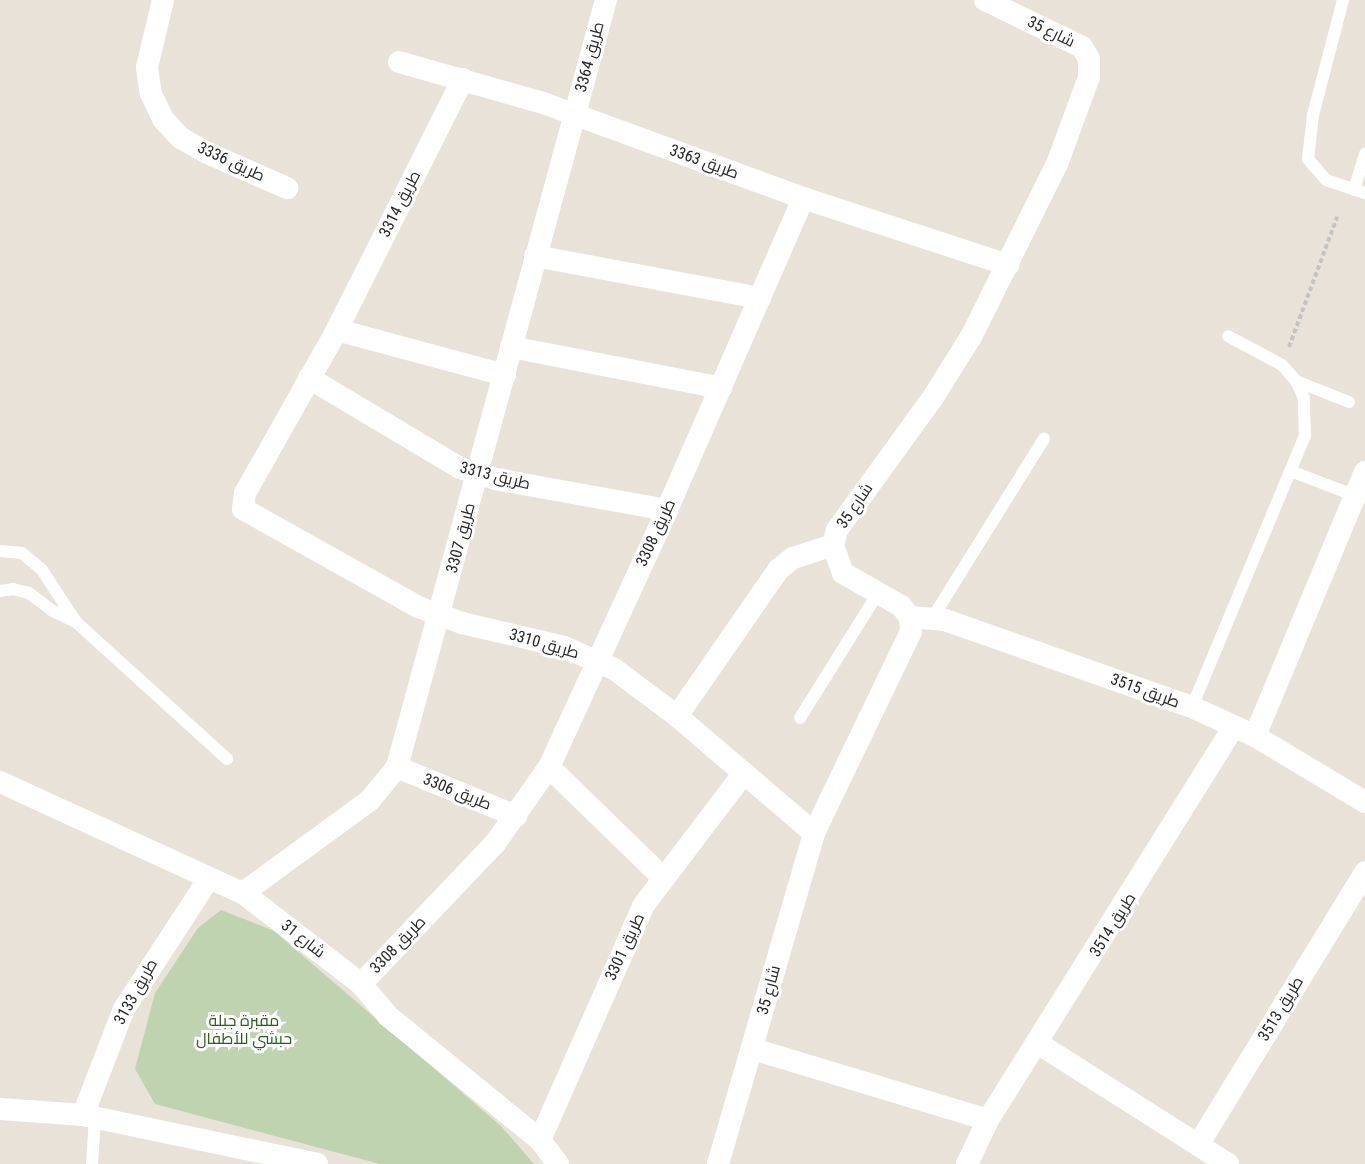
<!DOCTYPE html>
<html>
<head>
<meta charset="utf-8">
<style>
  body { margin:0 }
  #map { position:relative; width:1365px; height:1164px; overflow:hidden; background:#e9e2d8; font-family:"Roboto Condensed",Cairo,sans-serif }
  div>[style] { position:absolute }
  .cemetery>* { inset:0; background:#c0d3b0 }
  .path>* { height:4px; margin-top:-2px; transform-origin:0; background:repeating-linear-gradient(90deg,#c3c3c3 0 4.5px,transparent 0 7.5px) }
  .lane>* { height:12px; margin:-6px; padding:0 6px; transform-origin:6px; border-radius:6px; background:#fff }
  .street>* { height:22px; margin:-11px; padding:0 11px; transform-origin:11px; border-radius:11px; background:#fff }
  span { translate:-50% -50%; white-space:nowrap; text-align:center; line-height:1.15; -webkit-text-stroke:6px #fff; paint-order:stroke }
  .street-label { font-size:16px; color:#272727 }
  .park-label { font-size:16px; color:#27601a }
</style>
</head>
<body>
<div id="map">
  <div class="cemetery">
    <div style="clip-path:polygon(221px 910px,274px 931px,501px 1126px,534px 1164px,380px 1164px,155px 1104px,135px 1069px,155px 993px,198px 928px)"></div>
  </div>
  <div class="path">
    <div style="left:1289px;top:347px;width:139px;rotate:-69.7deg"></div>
  </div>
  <div class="lane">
    <div style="left:1343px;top:0;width:119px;rotate:104.6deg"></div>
    <div style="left:1313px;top:115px;width:44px;rotate:96.5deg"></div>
    <div style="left:1308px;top:159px;width:28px;rotate:49deg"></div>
    <div style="left:1326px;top:180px;width:41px;rotate:18.4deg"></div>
    <div style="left:1354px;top:190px;width:38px;rotate:-73deg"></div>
    <div style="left:1296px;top:381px;width:57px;rotate:21.6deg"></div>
    <div style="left:1293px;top:472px;width:67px;rotate:20.9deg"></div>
    <div style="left:0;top:551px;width:22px;rotate:5deg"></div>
    <div style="left:22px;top:553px;width:26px;rotate:40deg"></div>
    <div style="left:42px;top:570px;width:62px;rotate:56.8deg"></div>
    <div style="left:76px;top:622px;width:204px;rotate:42.2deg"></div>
    <div style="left:0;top:591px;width:13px;rotate:-9deg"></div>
    <div style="left:13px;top:589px;width:16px;rotate:14deg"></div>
    <div style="left:29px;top:593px;width:30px;rotate:37deg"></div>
    <div style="left:53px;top:611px;width:25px;rotate:26deg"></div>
    <div style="left:933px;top:617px;width:210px;rotate:-58.1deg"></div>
    <div style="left:1192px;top:707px;width:294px;rotate:-67.4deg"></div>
    <div style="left:1305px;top:436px;width:38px;rotate:-92deg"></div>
    <div style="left:1304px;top:398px;width:19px;rotate:-115deg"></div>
    <div style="left:1296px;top:381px;width:21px;rotate:-131deg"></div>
    <div style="left:1282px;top:365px;width:61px;rotate:-151.8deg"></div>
    <div style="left:800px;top:718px;width:145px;rotate:-58deg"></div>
    <div style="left:92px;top:1164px;width:45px;rotate:-86.2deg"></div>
  </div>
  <div class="street">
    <div style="left:163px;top:0;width:69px;rotate:103.4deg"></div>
    <div style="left:147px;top:67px;width:27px;rotate:82deg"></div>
    <div style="left:151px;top:94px;width:28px;rotate:64deg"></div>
    <div style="left:163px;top:119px;width:26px;rotate:47deg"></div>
    <div style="left:181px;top:138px;width:28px;rotate:30deg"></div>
    <div style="left:205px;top:152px;width:90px;rotate:23.7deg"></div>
    <div style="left:399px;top:62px;width:153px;rotate:15.9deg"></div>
    <div style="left:546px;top:104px;width:274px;rotate:20.1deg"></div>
    <div style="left:803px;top:198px;width:216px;rotate:18.1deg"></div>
    <div style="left:463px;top:79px;width:281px;rotate:116.7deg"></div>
    <div style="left:337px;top:330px;width:187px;rotate:119.4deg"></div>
    <div style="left:245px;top:493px;width:16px;rotate:97deg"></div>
    <div style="left:243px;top:509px;width:201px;rotate:29.2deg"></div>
    <div style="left:418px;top:607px;width:47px;rotate:20deg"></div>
    <div style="left:462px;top:623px;width:105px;rotate:13.2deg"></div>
    <div style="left:564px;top:647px;width:55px;rotate:23.7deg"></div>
    <div style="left:614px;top:669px;width:79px;rotate:36.7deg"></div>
    <div style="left:677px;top:716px;width:180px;rotate:40.5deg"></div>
    <div style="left:535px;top:256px;width:229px;rotate:10.6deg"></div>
    <div style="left:337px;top:330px;width:174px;rotate:15deg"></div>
    <div style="left:511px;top:347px;width:214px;rotate:11deg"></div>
    <div style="left:309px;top:378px;width:176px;rotate:30.8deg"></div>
    <div style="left:460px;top:468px;width:37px;rotate:17deg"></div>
    <div style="left:495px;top:479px;width:175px;rotate:10.2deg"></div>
    <div style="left:910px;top:617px;width:35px;rotate:5deg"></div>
    <div style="left:945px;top:620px;width:262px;rotate:19.4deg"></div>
    <div style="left:1192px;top:707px;width:69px;rotate:24.7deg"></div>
    <div style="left:1255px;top:736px;width:128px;rotate:31deg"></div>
    <div style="left:677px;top:716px;width:178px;rotate:-55.3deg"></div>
    <div style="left:778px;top:570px;width:19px;rotate:-39deg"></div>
    <div style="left:793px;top:558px;width:42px;rotate:-18deg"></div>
    <div style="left:1255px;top:736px;width:286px;rotate:-67.4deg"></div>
    <div style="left:397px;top:767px;width:129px;rotate:22.4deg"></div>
    <div style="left:549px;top:767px;width:159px;rotate:44.2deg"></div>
    <div style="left:0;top:782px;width:267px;rotate:24.6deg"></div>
    <div style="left:243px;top:893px;width:149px;rotate:37.6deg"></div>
    <div style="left:361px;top:984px;width:42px;rotate:49.8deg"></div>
    <div style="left:388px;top:1016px;width:196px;rotate:39.2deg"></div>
    <div style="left:540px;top:1140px;width:30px;rotate:53deg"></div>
    <div style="left:243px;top:893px;width:157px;rotate:-36.2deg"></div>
    <div style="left:370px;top:800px;width:43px;rotate:-50.7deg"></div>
    <div style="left:397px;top:767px;width:795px;rotate:-74.76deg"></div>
    <div style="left:361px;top:984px;width:196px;rotate:-46.4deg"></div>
    <div style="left:496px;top:842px;width:92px;rotate:-54.8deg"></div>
    <div style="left:549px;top:767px;width:283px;rotate:-65.3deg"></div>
    <div style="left:667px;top:510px;width:340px;rotate:-66.4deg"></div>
    <div style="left:1039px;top:1044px;width:224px;rotate:32.4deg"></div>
    <div style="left:753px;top:1049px;width:245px;rotate:16.8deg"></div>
    <div style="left:0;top:1109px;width:83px;rotate:4.1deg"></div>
    <div style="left:83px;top:1115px;width:239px;rotate:11.8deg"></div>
    <div style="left:83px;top:1115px;width:114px;rotate:-68.9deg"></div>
    <div style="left:124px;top:1009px;width:156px;rotate:-57deg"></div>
    <div style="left:540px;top:1140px;width:256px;rotate:-66.2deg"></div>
    <div style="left:643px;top:906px;width:167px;rotate:-52.8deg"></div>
    <div style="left:1198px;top:1145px;width:320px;rotate:-58.5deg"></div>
    <div style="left:718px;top:1164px;width:345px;rotate:-73.8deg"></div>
    <div style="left:814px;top:833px;width:224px;rotate:-64.3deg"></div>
    <div style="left:911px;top:631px;width:14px;rotate:-94deg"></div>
    <div style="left:910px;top:617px;width:14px;rotate:-129deg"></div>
    <div style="left:901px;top:606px;width:67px;rotate:-150.4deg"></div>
    <div style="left:843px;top:573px;width:30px;rotate:-110deg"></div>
    <div style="left:833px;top:545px;width:16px;rotate:-75deg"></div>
    <div style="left:837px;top:530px;width:162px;rotate:-54.1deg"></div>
    <div style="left:932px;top:399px;width:75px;rotate:-58deg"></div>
    <div style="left:972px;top:335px;width:191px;rotate:-63.6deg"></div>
    <div style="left:1057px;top:164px;width:93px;rotate:-69.8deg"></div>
    <div style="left:1089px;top:77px;width:18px;rotate:-90deg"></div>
    <div style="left:1089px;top:59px;width:14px;rotate:-120deg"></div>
    <div style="left:1082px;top:47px;width:108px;rotate:-154.1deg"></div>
    <div style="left:967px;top:1164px;width:49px;rotate:-64.5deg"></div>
    <div style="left:988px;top:1120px;width:464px;rotate:-58deg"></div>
  </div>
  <div class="street-label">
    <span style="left:1051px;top:32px;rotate:26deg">شارع 35</span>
    <span style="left:590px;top:57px;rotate:-75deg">طريق 3364</span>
    <span style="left:231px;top:162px;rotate:25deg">طريق 3336</span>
    <span style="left:704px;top:162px;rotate:20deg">طريق 3363</span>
    <span style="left:400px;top:204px;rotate:-63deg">طريق 3314</span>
    <span style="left:495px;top:476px;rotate:14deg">طريق 3313</span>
    <span style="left:855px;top:506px;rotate:-56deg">شارع 35</span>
    <span style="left:656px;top:533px;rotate:-65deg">طريق 3308</span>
    <span style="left:461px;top:538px;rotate:-75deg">طريق 3307</span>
    <span style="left:544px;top:644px;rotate:16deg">طريق 3310</span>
    <span style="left:1145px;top:691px;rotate:20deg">طريق 3515</span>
    <span style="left:457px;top:792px;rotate:22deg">طريق 3306</span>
    <span style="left:1113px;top:925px;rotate:-58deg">طريق 3514</span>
    <span style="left:303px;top:939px;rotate:38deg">شارع 31</span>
    <span style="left:398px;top:945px;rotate:-46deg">طريق 3308</span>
    <span style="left:625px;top:947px;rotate:-65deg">طريق 3301</span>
    <span style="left:769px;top:990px;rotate:-75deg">شارع 35</span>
    <span style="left:136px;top:992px;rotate:-61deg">طريق 3133</span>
    <span style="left:1281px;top:1009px;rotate:-59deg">طريق 3513</span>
  </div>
  <div class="park-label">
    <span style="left:244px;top:1030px">مقبرة جبلة<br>حبشي للأطفال</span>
  </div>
</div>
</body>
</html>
